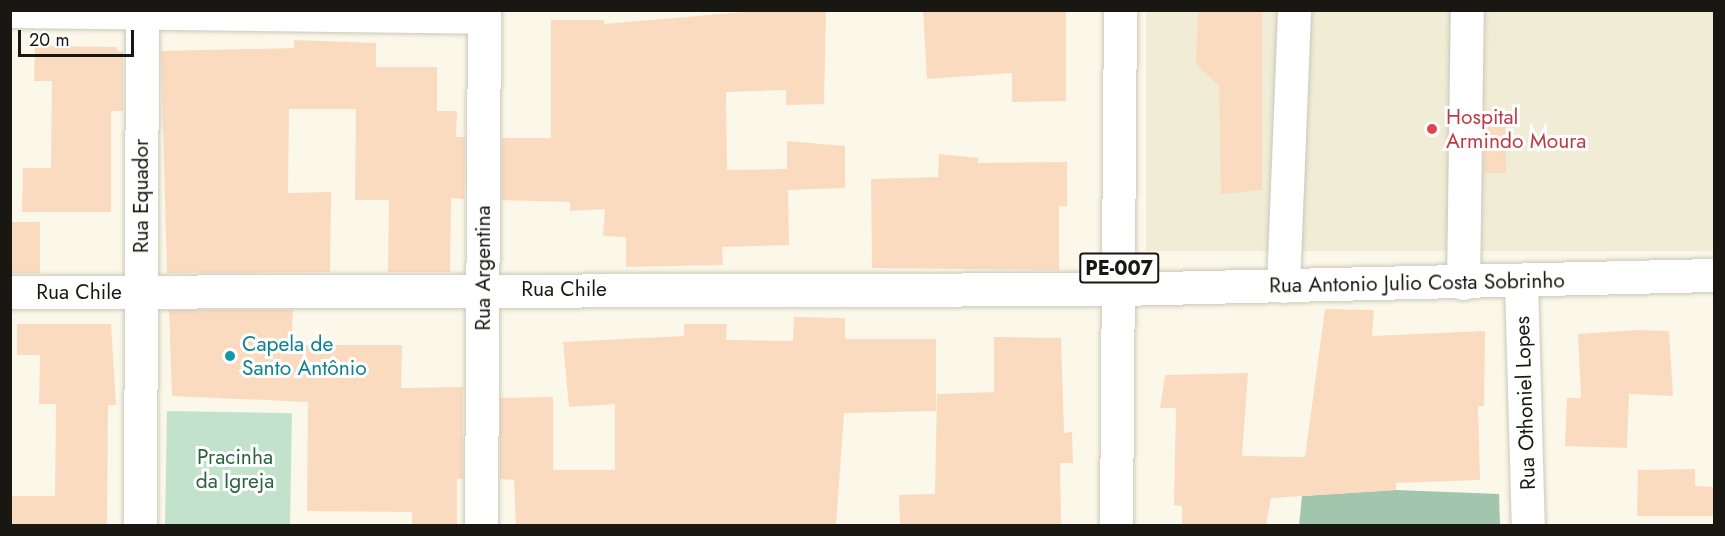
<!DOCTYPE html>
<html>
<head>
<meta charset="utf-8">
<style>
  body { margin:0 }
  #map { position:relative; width:1725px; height:536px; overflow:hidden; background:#fbf8e9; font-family:Jost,sans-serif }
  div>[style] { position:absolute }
  .built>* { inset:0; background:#f0ecd6; transform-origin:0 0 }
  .green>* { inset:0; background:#c2e2cc; transform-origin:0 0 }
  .forest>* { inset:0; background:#a2c5ad }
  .building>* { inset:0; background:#fbdbc0; transform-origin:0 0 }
  .roads { filter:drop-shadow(0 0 2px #cbc8ba) drop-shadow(0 0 2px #cbc8ba) }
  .minor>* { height:33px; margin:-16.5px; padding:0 16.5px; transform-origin:16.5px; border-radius:16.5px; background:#fff }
  .major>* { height:33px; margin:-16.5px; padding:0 16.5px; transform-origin:16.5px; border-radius:16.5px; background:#fff }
  .dots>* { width:16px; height:16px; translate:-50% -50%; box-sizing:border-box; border:3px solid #fff; border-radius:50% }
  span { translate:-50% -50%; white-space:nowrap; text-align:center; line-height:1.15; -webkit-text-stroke:6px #fff; paint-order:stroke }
  .shield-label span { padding:2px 4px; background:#fff; border:2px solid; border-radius:4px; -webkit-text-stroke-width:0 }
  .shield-label { font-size:20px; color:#181712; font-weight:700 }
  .health-label { font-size:21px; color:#be3a42 }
  .left { translate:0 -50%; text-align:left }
  .street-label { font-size:21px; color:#181712 }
  .culture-label { font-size:21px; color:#0d838f }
  .park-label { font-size:21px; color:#2b6342 }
  .frame { position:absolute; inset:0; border:12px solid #181712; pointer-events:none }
  .scale { position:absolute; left:18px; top:30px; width:116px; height:27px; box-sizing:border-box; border:3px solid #181712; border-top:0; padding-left:8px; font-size:18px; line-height:21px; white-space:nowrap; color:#181712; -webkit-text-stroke:4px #fff; paint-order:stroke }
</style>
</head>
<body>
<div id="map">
  <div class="built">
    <div style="left:1146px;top:11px;width:568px;height:240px"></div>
  </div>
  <div class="green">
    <div style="left:167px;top:411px;width:125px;height:114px;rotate:1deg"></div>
  </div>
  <div class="forest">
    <div style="clip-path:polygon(1396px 490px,1499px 494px,1500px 525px,1299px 526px,1302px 496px)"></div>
  </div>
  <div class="building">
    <div style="clip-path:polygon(766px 10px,826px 10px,824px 104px,786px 105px,786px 90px,726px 92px,727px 170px,787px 169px,787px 141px,845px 146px,845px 188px,788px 190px,789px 245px,722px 247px,723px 265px,626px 267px,626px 237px,603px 236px,605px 209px,570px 211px,570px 202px,502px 200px,502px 138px,551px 138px,551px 20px,604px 20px,604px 24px)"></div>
    <div style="clip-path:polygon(923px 10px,1066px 10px,1066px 101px,1012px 102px,1012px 73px,927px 79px)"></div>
    <div style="clip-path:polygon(1198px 10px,1262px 10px,1262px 190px,1221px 194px,1219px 86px,1196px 64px)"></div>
    <div style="clip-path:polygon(294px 40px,376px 43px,376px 67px,437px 67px,437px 111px,457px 111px,456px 137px,465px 137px,464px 199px,451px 198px,450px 272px,388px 272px,389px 200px,355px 200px,356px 109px,289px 109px,288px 193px,331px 192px,330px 272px,167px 273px,161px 51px,294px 48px)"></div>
    <div style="clip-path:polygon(35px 46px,117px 47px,117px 51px,123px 51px,123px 111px,111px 111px,111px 212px,22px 212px,23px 168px,51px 168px,52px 81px,34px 81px)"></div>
    <div style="left:1484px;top:120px;width:22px;height:53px"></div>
    <div style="clip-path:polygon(939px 154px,978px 158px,978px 163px,1067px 162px,1067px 206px,1059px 206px,1059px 270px,872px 268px,871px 179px,938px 177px)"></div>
    <div style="left:10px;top:222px;width:30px;height:51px"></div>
    <div style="clip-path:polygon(1325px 309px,1374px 310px,1372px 336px,1485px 331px,1484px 406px,1478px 406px,1480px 480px,1396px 483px,1396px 490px,1271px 498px,1266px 525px,1182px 525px,1182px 506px,1174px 505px,1176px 408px,1160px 408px,1165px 375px,1248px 373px,1242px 456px,1305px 457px)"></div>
    <div style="clip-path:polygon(169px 310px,293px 310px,291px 345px,402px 345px,401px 388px,463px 387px,463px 479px,457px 479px,457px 525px,412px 525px,412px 512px,307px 511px,308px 402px,172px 396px)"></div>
    <div style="clip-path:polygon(794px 317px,845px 318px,845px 339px,936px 339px,936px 411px,844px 413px,836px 525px,516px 525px,514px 480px,500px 479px,500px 398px,553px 397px,553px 470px,615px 470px,615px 404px,569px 407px,563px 342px,684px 336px,684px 324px,727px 324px,726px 340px,793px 341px)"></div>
    <div style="clip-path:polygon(17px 324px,111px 324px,116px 405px,108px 405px,107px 525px,10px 525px,10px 496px,55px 496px,56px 404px,39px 404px,40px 355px,17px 355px)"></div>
    <div style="clip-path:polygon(1636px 330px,1669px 331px,1673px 396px,1629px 394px,1627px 448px,1565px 446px,1567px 398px,1581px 398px,1578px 334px)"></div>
    <div style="clip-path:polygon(994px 337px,1061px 338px,1064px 433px,1072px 432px,1073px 463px,1060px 463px,1061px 525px,900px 525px,899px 495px,935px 494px,937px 394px,994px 392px)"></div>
    <div style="clip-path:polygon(1695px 469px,1695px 486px,1714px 487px,1714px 516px,1637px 516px,1638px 470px)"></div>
  </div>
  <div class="roads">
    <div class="minor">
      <div style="left:10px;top:11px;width:474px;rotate:0.7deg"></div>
      <div style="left:1521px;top:281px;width:245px;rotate:88.4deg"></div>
      <div style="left:1463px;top:283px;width:273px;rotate:-89.2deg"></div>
      <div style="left:1283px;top:286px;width:276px;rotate:-87.7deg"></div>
      <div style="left:10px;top:292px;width:1109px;rotate:-0.15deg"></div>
      <div style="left:1119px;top:289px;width:595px;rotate:-1.35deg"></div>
      <div style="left:140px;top:526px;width:516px;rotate:-89.78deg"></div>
      <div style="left:481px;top:526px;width:516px;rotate:-89.67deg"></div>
    </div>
    <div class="major">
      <div style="left:1116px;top:526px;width:516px;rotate:-89.56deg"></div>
    </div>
  </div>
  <div class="dots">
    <div style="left:1432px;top:129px;background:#e0444e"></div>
    <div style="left:230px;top:356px;background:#0f9aa8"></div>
  </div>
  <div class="shield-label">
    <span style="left:1119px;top:268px">PE-007</span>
  </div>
  <div class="health-label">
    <span class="left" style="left:1446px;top:129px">Hospital<br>Armindo Moura</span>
  </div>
  <div class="street-label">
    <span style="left:141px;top:196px;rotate:-90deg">Rua Equador</span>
    <span style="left:483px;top:268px;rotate:-90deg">Rua Argentina</span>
    <span style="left:1417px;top:283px;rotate:-1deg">Rua Antonio Julio Costa Sobrinho</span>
    <span style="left:564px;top:289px">Rua Chile</span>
    <span style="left:79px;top:292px">Rua Chile</span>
    <span style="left:1525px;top:403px;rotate:-92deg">Rua Othoniel Lopes</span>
  </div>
  <div class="culture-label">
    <span class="left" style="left:242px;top:356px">Capela de<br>Santo Antônio</span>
  </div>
  <div class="park-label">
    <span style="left:235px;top:469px">Pracinha<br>da Igreja</span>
  </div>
  <div class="frame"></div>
  <div class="scale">20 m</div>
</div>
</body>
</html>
